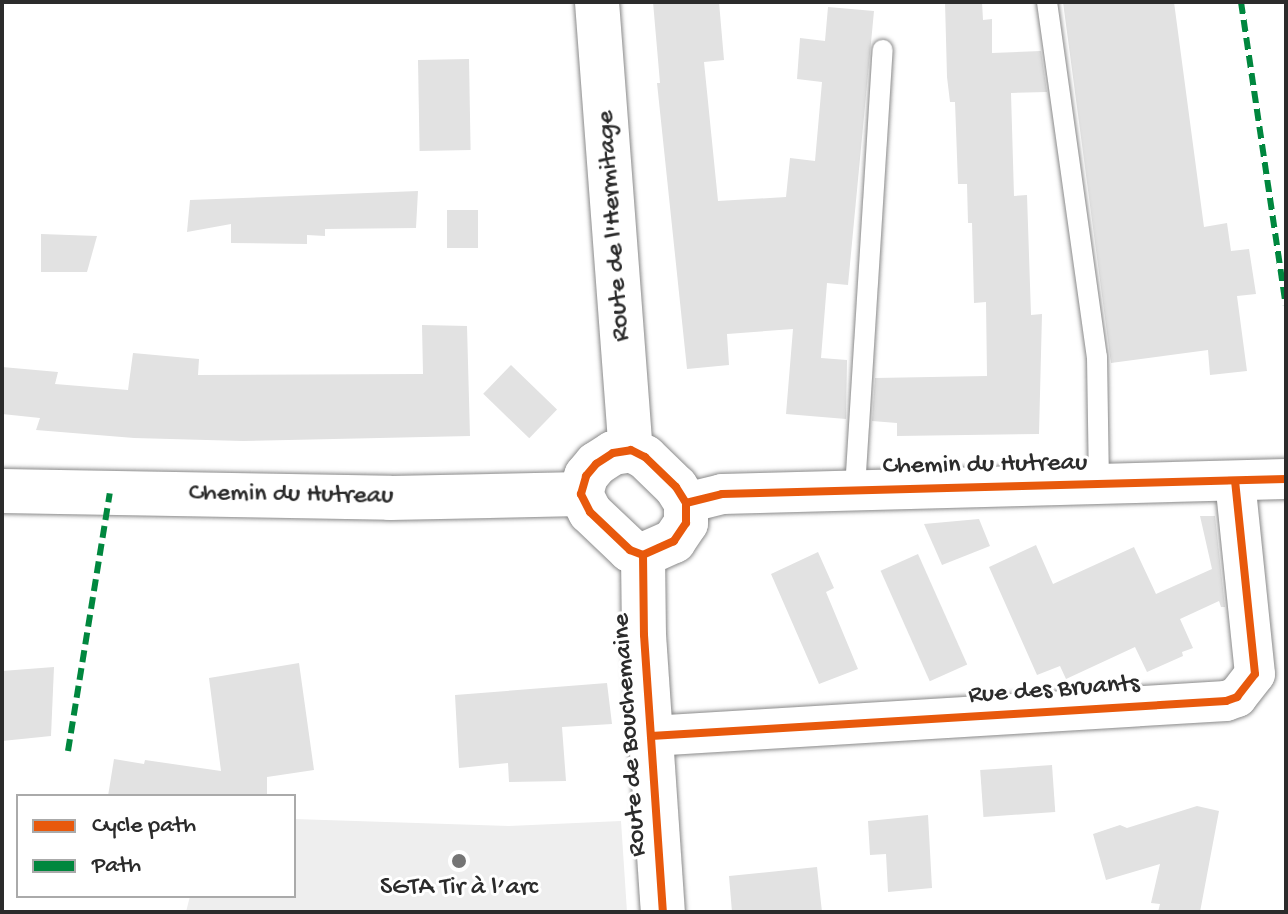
<!DOCTYPE html>
<html>
<head>
<meta charset="utf-8">
<style>
  body { margin:0 }
  #map { position:relative; width:1288px; height:914px; overflow:hidden; background:#fff; font-family:"Gochi Hand",sans-serif }
  div>[style] { position:absolute }
  .green>* { inset:0; background:#eee }
  .building>* { inset:0; background:#e2e2e2; transform-origin:0 0 }
  .roads { filter:drop-shadow(0 0 2px #8a8a8a) drop-shadow(0 0 2px #8a8a8a) }
  .lane>* { height:20px; margin:-10px; padding:0 10px; transform-origin:10px; border-radius:10px; background:#fff }
  .street>* { height:40px; margin:-20px; padding:0 20px; transform-origin:20px; border-radius:20px; background:#fff }
  .secondary>* { height:44px; margin:-22px; padding:0 22px; transform-origin:22px; border-radius:22px; background:#fff }
  .quiet>* { height:6px; margin-top:-3px; transform-origin:0; background:repeating-linear-gradient(90deg,#00873e 0 12px,transparent 0 18px) }
  .cycleway>* { height:8px; margin:-4px; padding:0 4px; transform-origin:4px; border-radius:4px; background:#e8590c }
  .dots>* { width:22px; height:22px; translate:-50% -50%; box-sizing:border-box; border:4px solid #fff; border-radius:50% }
  span { translate:-50% -50%; white-space:nowrap; text-align:center; line-height:1.15; -webkit-text-stroke:6px #fff; paint-order:stroke }
  .street-label { font-size:26px; color:#2b2b2b }
  .poi-label { font-size:26px; color:#2b2b2b }
  .frame { position:absolute; inset:0; border:4px solid #2b2b2b; pointer-events:none }
  .legend { position:absolute; left:16px; top:794px; width:280px; height:104px; box-sizing:border-box; background:#fff; border:2px solid #aaa; margin:0; padding:10px 14px; list-style:none; font-size:24px; color:#2b2b2b }
  .legend li { display:flex; align-items:center; gap:16px; height:40px }
  .legend b { width:40px; border:2px solid #aaa }
</style>
</head>
<body>
<div id="map">
  <div class="green">
    <div style="clip-path:polygon(294px 819px,509px 826px,621px 821px,627px 912px,186px 912px,190px 896px,294px 896px)"></div>
  </div>
  <div class="building">
    <div style="clip-path:polygon(653px 2px,719px 2px,724px 60px,704px 62px,718px 201px,786px 197px,790px 158px,815px 161px,822px 82px,797px 79px,800px 38px,825px 41px,828px 7px,874px 11px,848px 285px,827px 283px,821px 358px,847px 360px,846px 419px,786px 414px,793px 329px,727px 334px,729px 365px,687px 369px,657px 83px,660px 83px)"></div>
    <div style="clip-path:polygon(945px 2px,982px 2px,983px 20px,992px 19px,992px 53px,1041px 51px,1047px 92px,1011px 93px,1014px 196px,1027px 195px,1031px 315px,1042px 314px,1039px 434px,897px 436px,897px 423px,872px 421px,875px 378px,987px 376px,986px 302px,974px 303px,972px 223px,968px 223px,967px 184px,958px 184px,955px 102px,950px 102px,947px 77px)"></div>
    <div style="clip-path:polygon(1063px 2px,1174px 2px,1204px 227px,1227px 223px,1231px 251px,1249px 249px,1256px 294px,1237px 296px,1247px 371px,1210px 375px,1208px 350px,1111px 363px)"></div>
    <div style="left:469px;top:59px;width:91px;height:51px;rotate:89deg"></div>
    <div style="clip-path:polygon(418px 191px,416px 228px,325px 229px,325px 236px,307px 235px,307px 244px,231px 243px,231px 224px,187px 232px,190px 200px)"></div>
    <div style="left:447px;top:210px;width:31px;height:38px"></div>
    <div style="clip-path:polygon(41px 234px,97px 236px,87px 272px,41px 272px)"></div>
    <div style="clip-path:polygon(422px 325px,467px 326px,470px 436px,243px 441px,134px 438px,36px 430px,40px 418px,2px 414px,2px 367px,58px 372px,55px 384px,128px 390px,133px 353px,199px 359px,198px 375px,423px 374px)"></div>
    <div style="left:511px;top:365px;width:64px;height:40px;rotate:44deg"></div>
    <div style="clip-path:polygon(1200px 516px,1215px 516px,1225px 607px,1221px 607px,1219px 601px,1180px 619px,1193px 648px,1182px 652px,1183px 656px,1147px 672px,1135px 647px,1066px 679px,1060px 666px,1037px 675px,989px 567px,1036px 545px,1053px 584px,1134px 547px,1156px 594px,1212px 569px)"></div>
    <div style="clip-path:polygon(979px 519px,990px 546px,942px 565px,924px 524px)"></div>
    <div style="clip-path:polygon(818px 552px,834px 588px,826px 592px,858px 669px,819px 684px,771px 574px)"></div>
    <div style="left:918px;top:554px;width:121px;height:41px;rotate:66deg"></div>
    <div style="clip-path:polygon(299px 663px,314px 770px,267px 777px,267px 796px,108px 796px,114px 759px,144px 764px,145px 760px,221px 771px,209px 678px)"></div>
    <div style="clip-path:polygon(54px 667px,51px 736px,2px 741px,2px 671px)"></div>
    <div style="clip-path:polygon(607px 683px,612px 724px,562px 727px,566px 781px,509px 782px,508px 763px,459px 768px,455px 695px)"></div>
    <div style="left:1052px;top:765px;width:47px;height:72px;rotate:86deg"></div>
    <div style="clip-path:polygon(1197px 806px,1219px 811px,1200px 912px,1158px 912px,1160px 904px,1151px 903px,1160px 864px,1106px 880px,1093px 834px,1120px 825px,1127px 828px)"></div>
    <div style="clip-path:polygon(928px 815px,932px 888px,888px 892px,886px 854px,870px 855px,868px 821px)"></div>
    <div style="clip-path:polygon(817px 867px,822px 912px,732px 912px,729px 876px)"></div>
  </div>
  <div class="roads">
    <div class="lane">
      <div style="left:1047px;top:2px;width:359px;rotate:82deg"></div>
      <div style="left:1097px;top:357px;width:128px;rotate:89.1deg"></div>
      <div style="left:855px;top:489px;width:440px;rotate:-86.4deg"></div>
    </div>
    <div class="street">
      <div style="left:686px;top:503px;width:37px;rotate:-14deg"></div>
      <div style="left:722px;top:494px;width:564px;rotate:-1.52deg"></div>
      <div style="left:651px;top:736px;width:576px;rotate:-3.48deg"></div>
      <div style="left:1226px;top:701px;width:12px;rotate:-20deg"></div>
      <div style="left:1237px;top:697px;width:29px;rotate:-52deg"></div>
      <div style="left:1255px;top:674px;width:193px;rotate:-95.9deg"></div>
    </div>
    <div class="secondary">
      <div style="left:597px;top:2px;width:449px;rotate:85.7deg"></div>
      <div style="left:631px;top:450px;width:16px;rotate:27deg"></div>
      <div style="left:645px;top:457px;width:43px;rotate:44.1deg"></div>
      <div style="left:676px;top:487px;width:19px;rotate:58deg"></div>
      <div style="left:686px;top:503px;width:20px;rotate:90deg"></div>
      <div style="left:686px;top:523px;width:22px;rotate:124deg"></div>
      <div style="left:674px;top:541px;width:34px;rotate:156deg"></div>
      <div style="left:643px;top:555px;width:14px;rotate:-159deg"></div>
      <div style="left:630px;top:550px;width:55px;rotate:-136.5deg"></div>
      <div style="left:590px;top:512px;width:20px;rotate:-117deg"></div>
      <div style="left:581px;top:494px;width:19px;rotate:-74deg"></div>
      <div style="left:586px;top:476px;width:16px;rotate:-50deg"></div>
      <div style="left:596px;top:464px;width:20px;rotate:-33deg"></div>
      <div style="left:613px;top:453px;width:18px;rotate:-9deg"></div>
      <div style="left:2px;top:491px;width:388px;rotate:1deg"></div>
      <div style="left:390px;top:498px;width:191px;rotate:-1.2deg"></div>
      <div style="left:643px;top:555px;width:80px;rotate:89.3deg"></div>
      <div style="left:644px;top:635px;width:278px;rotate:86.1deg"></div>
    </div>
  </div>
  <div class="quiet">
    <div style="left:1241px;top:2px;width:306px;rotate:81.6deg"></div>
    <div style="left:68px;top:751px;width:261px;rotate:-80.8deg"></div>
  </div>
  <div class="cycleway">
    <div style="left:631px;top:450px;width:16px;rotate:27deg"></div>
    <div style="left:645px;top:457px;width:43px;rotate:44.1deg"></div>
    <div style="left:676px;top:487px;width:19px;rotate:58deg"></div>
    <div style="left:686px;top:503px;width:20px;rotate:90deg"></div>
    <div style="left:686px;top:523px;width:22px;rotate:124deg"></div>
    <div style="left:674px;top:541px;width:34px;rotate:156deg"></div>
    <div style="left:643px;top:555px;width:14px;rotate:-159deg"></div>
    <div style="left:630px;top:550px;width:55px;rotate:-136.5deg"></div>
    <div style="left:590px;top:512px;width:20px;rotate:-117deg"></div>
    <div style="left:581px;top:494px;width:19px;rotate:-74deg"></div>
    <div style="left:586px;top:476px;width:16px;rotate:-50deg"></div>
    <div style="left:596px;top:464px;width:20px;rotate:-33deg"></div>
    <div style="left:613px;top:453px;width:18px;rotate:-9deg"></div>
    <div style="left:686px;top:503px;width:37px;rotate:-14deg"></div>
    <div style="left:722px;top:494px;width:564px;rotate:-1.52deg"></div>
    <div style="left:643px;top:555px;width:80px;rotate:89.3deg"></div>
    <div style="left:644px;top:635px;width:278px;rotate:86.1deg"></div>
    <div style="left:651px;top:736px;width:576px;rotate:-3.48deg"></div>
    <div style="left:1226px;top:701px;width:12px;rotate:-20deg"></div>
    <div style="left:1237px;top:697px;width:29px;rotate:-52deg"></div>
    <div style="left:1255px;top:674px;width:193px;rotate:-95.9deg"></div>
  </div>
  <div class="dots">
    <div style="left:459px;top:861px;background:#757575"></div>
  </div>
  <div class="street-label">
    <span style="left:615px;top:226px;rotate:-94deg">Route de l'Hermitage</span>
    <span style="left:985px;top:466px;rotate:-1deg">Chemin du Hutreau</span>
    <span style="left:291px;top:496px;rotate:1deg">Chemin du Hutreau</span>
    <span style="left:1054px;top:691px;rotate:-4deg">Rue des Bruants</span>
    <span style="left:631px;top:735px;rotate:-94deg">Route de Bouchemaine</span>
  </div>
  <div class="poi-label">
    <span style="left:459px;top:889px">SGTA Tir à l’arc</span>
  </div>
  <div class="frame"></div>
  <ul class="legend">
  <li><b style="height:10px;background:#e8590c"></b>Cycle path</li>
  <li><b style="height:10px;background:#00873e"></b>Path</li>
  </ul>
</div>
</body>
</html>
